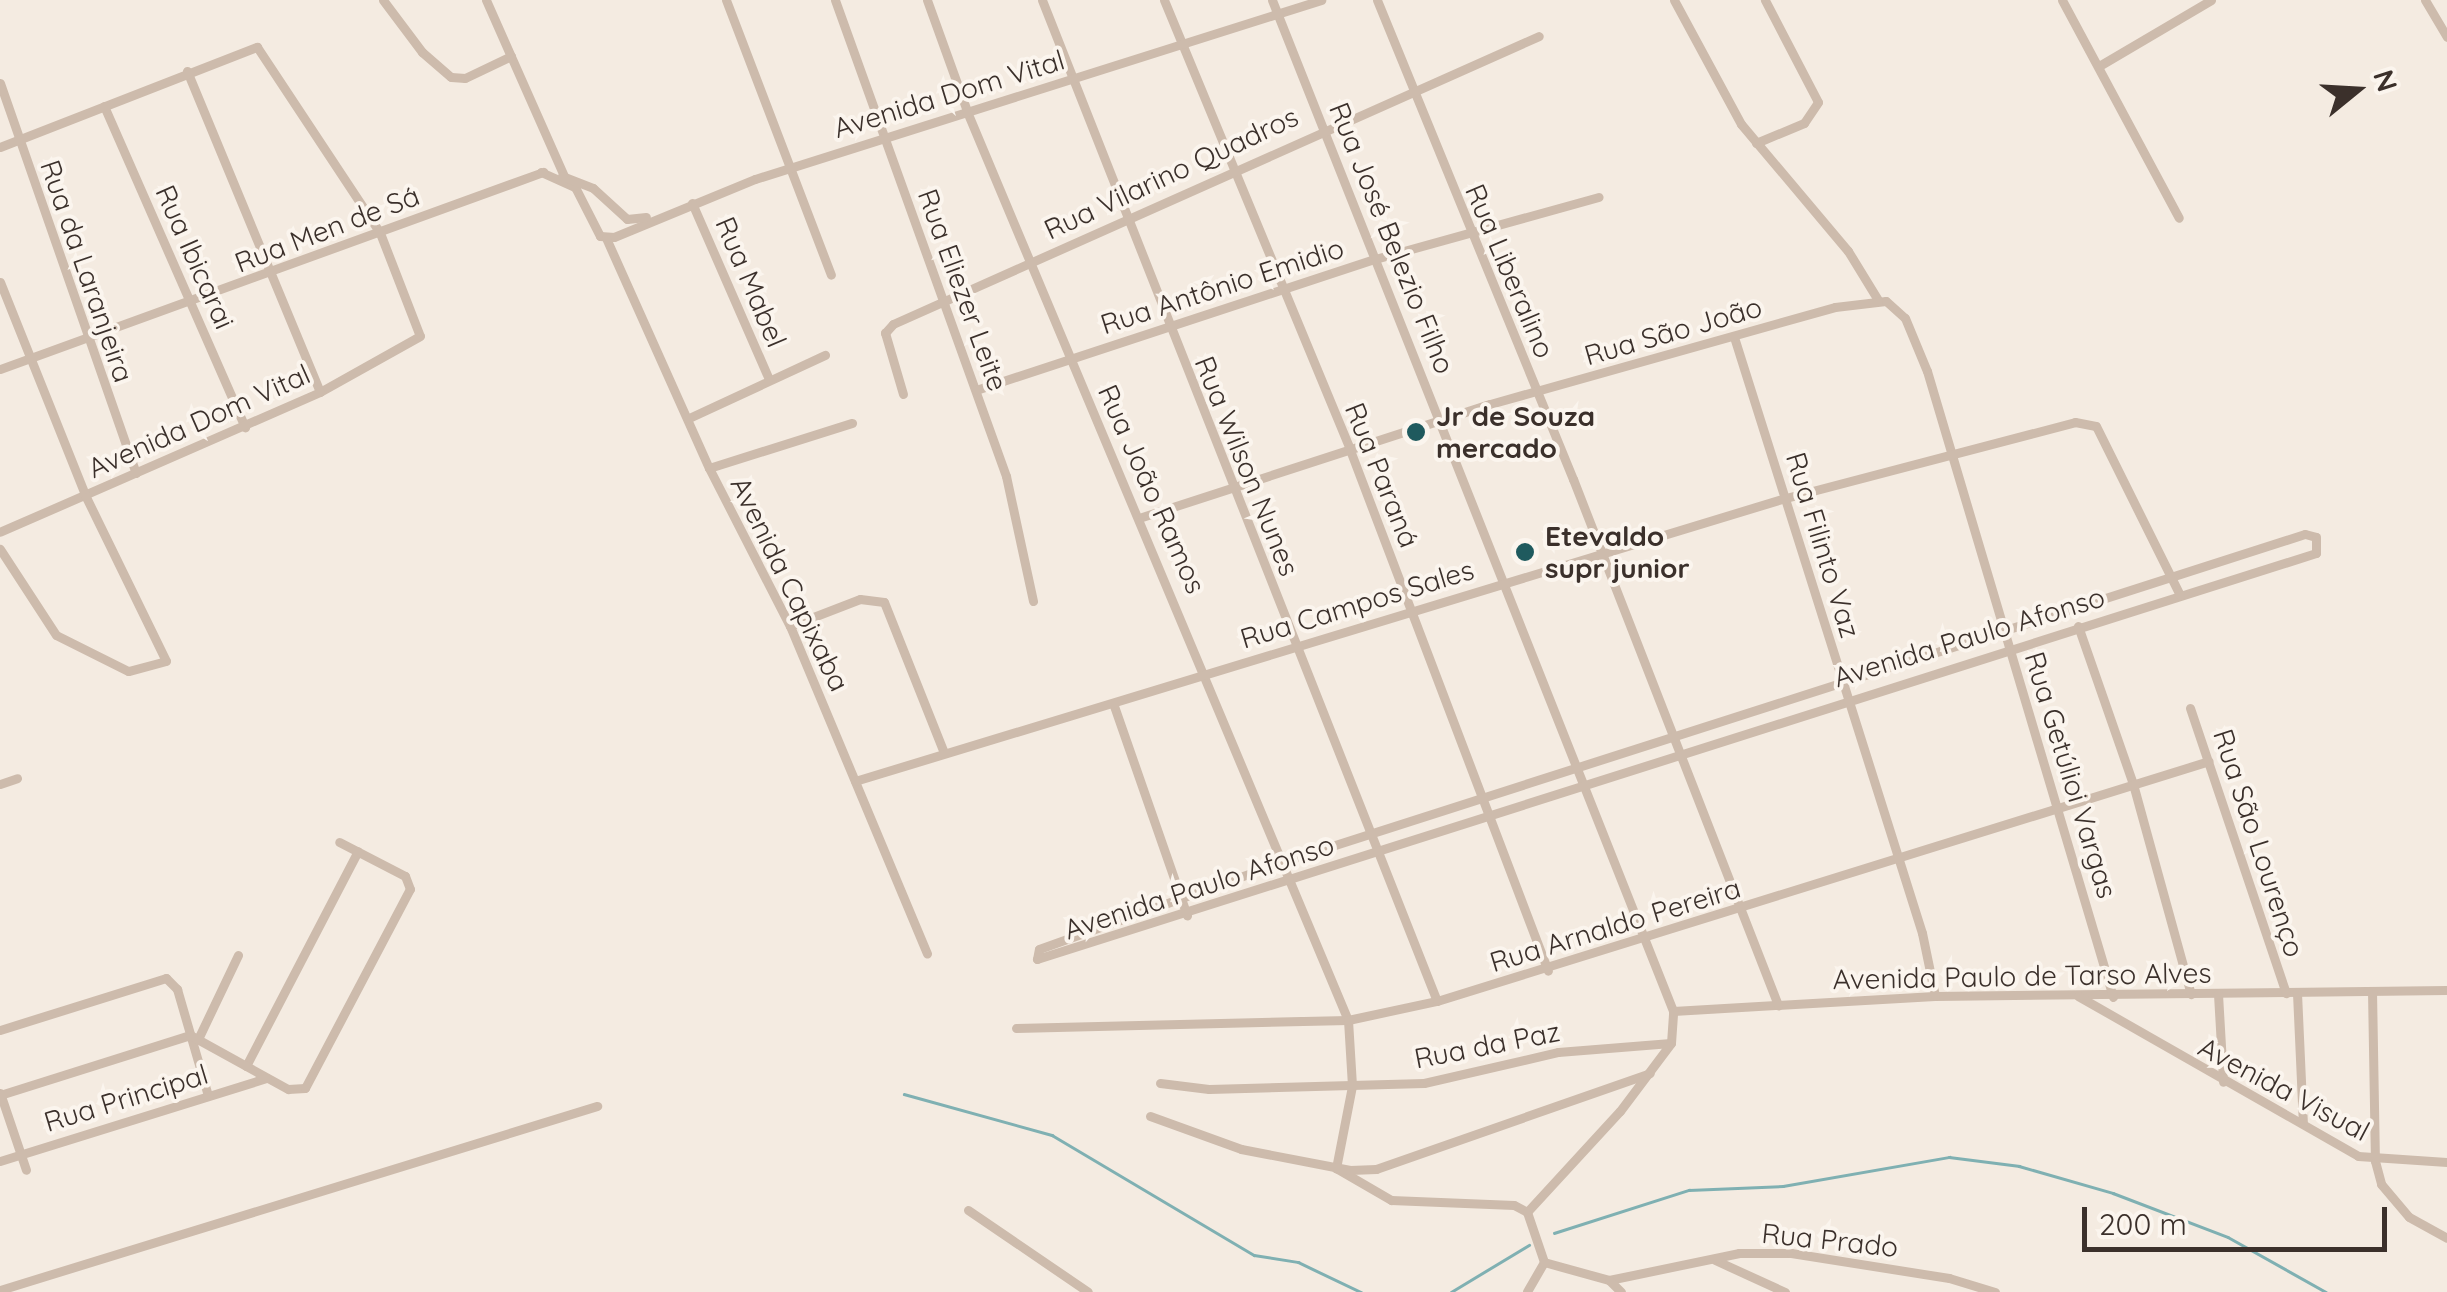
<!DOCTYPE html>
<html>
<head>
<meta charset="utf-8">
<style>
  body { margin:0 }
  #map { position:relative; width:2447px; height:1292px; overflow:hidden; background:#f4ebe1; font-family:Quicksand,sans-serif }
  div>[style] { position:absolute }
  .stream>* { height:2.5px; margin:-1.25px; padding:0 1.25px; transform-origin:1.25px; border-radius:1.25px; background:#7fb0b2 }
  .street>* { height:9px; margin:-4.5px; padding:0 4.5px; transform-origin:4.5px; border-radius:4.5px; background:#cdbbac }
  .dots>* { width:28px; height:28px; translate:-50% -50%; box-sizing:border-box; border:5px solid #fbf5ee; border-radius:50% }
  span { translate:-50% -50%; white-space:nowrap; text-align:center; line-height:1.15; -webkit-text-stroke:8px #fbf5ee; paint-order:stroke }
  .street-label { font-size:28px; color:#3b302b }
  .poi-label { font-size:28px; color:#3b302b; font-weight:700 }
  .left { translate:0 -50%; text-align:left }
  .north { position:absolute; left:2307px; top:40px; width:100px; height:100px; -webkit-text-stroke:8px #fbf5ee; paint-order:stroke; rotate:72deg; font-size:28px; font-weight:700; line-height:40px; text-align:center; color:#3b302b }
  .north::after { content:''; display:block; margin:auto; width:35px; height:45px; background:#3b302b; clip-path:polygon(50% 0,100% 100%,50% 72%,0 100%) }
  .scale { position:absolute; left:2082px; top:1207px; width:305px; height:45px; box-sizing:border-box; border:5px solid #3b302b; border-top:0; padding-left:12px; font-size:30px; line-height:35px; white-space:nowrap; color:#3b302b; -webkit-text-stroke:8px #fbf5ee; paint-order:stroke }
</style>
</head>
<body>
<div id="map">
  <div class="stream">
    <div style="left:904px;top:1094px;width:154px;rotate:15.5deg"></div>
    <div style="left:1052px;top:1135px;width:235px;rotate:30.7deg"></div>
    <div style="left:1254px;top:1255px;width:45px;rotate:9deg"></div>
    <div style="left:1298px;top:1262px;width:70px;rotate:25.5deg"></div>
    <div style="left:1554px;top:1233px;width:142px;rotate:-17.7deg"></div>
    <div style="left:1689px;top:1190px;width:94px;rotate:-2.4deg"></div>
    <div style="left:1783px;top:1186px;width:169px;rotate:-9.9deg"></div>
    <div style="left:1949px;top:1157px;width:71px;rotate:7.3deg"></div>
    <div style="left:2019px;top:1166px;width:98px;rotate:16deg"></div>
    <div style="left:2113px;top:1193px;width:123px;rotate:20.9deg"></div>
    <div style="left:2228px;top:1237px;width:112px;rotate:29.3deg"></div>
    <div style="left:1451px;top:1292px;width:91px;rotate:-31.1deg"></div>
  </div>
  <div class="street">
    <div style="left:383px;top:0;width:65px;rotate:53.1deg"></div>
    <div style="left:422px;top:52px;width:38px;rotate:41deg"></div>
    <div style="left:451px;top:77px;width:14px;rotate:4deg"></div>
    <div style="left:465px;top:78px;width:51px;rotate:-25.6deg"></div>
    <div style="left:486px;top:0;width:195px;rotate:66.1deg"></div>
    <div style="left:726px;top:0;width:294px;rotate:69.1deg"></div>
    <div style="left:835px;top:0;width:506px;rotate:70.24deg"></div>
    <div style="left:1006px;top:476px;width:128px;rotate:77.8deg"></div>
    <div style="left:927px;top:0;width:121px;rotate:70.2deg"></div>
    <div style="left:968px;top:114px;width:982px;rotate:67.25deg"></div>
    <div style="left:1348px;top:1020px;width:66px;rotate:86.5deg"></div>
    <div style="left:1352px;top:1086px;width:84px;rotate:101deg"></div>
    <div style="left:1336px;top:1168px;width:64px;rotate:30.2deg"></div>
    <div style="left:1391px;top:1200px;width:123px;rotate:2.3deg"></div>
    <div style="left:1514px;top:1205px;width:15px;rotate:28deg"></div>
    <div style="left:1527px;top:1212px;width:53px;rotate:71.2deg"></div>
    <div style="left:1544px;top:1262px;width:34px;rotate:120deg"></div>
    <div style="left:1042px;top:0;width:1076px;rotate:68.47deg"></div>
    <div style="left:1164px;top:0;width:487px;rotate:67.5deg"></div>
    <div style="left:1350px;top:450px;width:557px;rotate:69.19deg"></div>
    <div style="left:1272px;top:0;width:1088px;rotate:68.36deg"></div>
    <div style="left:1673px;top:1011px;width:262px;rotate:-3.3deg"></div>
    <div style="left:1935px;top:996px;width:512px;rotate:-0.67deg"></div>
    <div style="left:1377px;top:0;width:518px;rotate:67.75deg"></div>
    <div style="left:1573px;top:479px;width:565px;rotate:68.71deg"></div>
    <div style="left:1674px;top:0;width:141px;rotate:61.6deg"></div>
    <div style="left:1741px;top:124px;width:166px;rotate:49.9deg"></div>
    <div style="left:1848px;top:251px;width:57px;rotate:58.5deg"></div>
    <div style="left:2062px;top:0;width:247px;rotate:61.8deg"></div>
    <div style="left:2425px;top:0;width:43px;rotate:59.3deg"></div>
    <div style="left:2099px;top:66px;width:130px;rotate:-30.5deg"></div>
    <div style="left:187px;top:71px;width:347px;rotate:67.5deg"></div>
    <div style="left:0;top:83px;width:413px;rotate:70.8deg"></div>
    <div style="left:104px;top:106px;width:351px;rotate:66.3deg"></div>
    <div style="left:1756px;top:143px;width:52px;rotate:-22.6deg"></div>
    <div style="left:1804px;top:123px;width:25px;rotate:-56deg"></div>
    <div style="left:1818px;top:102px;width:115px;rotate:-117.5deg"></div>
    <div style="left:0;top:147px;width:276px;rotate:-21.3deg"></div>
    <div style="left:257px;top:47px;width:223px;rotate:56.5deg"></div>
    <div style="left:380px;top:233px;width:110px;rotate:68.8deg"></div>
    <div style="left:420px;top:336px;width:115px;rotate:150.8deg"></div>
    <div style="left:320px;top:392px;width:349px;rotate:156.4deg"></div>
    <div style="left:541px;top:172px;width:37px;rotate:24deg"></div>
    <div style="left:575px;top:187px;width:55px;rotate:63deg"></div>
    <div style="left:600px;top:236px;width:14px;rotate:4deg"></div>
    <div style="left:614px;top:237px;width:152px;rotate:-22.4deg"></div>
    <div style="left:755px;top:179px;width:594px;rotate:-17.55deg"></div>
    <div style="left:562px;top:176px;width:33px;rotate:21deg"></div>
    <div style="left:593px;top:188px;width:46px;rotate:42.4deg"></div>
    <div style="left:627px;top:219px;width:19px;rotate:-6deg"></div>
    <div style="left:692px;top:203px;width:192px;rotate:66.4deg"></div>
    <div style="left:606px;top:238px;width:252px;rotate:65.9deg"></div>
    <div style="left:709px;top:468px;width:178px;rotate:62.9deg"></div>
    <div style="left:790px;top:626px;width:355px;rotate:67.3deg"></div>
    <div style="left:0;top:282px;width:232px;rotate:68.2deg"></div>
    <div style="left:86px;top:497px;width:182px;rotate:64deg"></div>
    <div style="left:166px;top:661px;width:39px;rotate:165deg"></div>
    <div style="left:128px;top:671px;width:80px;rotate:-153.4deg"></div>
    <div style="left:56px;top:635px;width:103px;rotate:-123.1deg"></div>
    <div style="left:1734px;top:337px;width:625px;rotate:72.49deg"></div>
    <div style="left:1922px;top:933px;width:64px;rotate:78.3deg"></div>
    <div style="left:0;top:369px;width:578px;rotate:-19.94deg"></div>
    <div style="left:976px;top:390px;width:420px;rotate:-18.2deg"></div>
    <div style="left:1375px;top:259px;width:232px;rotate:-15.5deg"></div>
    <div style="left:903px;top:394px;width:64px;rotate:-106.4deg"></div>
    <div style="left:885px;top:333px;width:12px;rotate:-48deg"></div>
    <div style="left:893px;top:324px;width:707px;rotate:-24.03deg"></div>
    <div style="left:689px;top:418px;width:150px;rotate:-24.9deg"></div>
    <div style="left:709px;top:468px;width:150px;rotate:-17.5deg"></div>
    <div style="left:1142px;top:517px;width:366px;rotate:-18deg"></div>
    <div style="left:1490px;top:404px;width:358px;rotate:-15.7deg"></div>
    <div style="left:1835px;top:307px;width:51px;rotate:-6.7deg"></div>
    <div style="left:1886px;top:301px;width:25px;rotate:42deg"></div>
    <div style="left:1905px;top:318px;width:57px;rotate:67.5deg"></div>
    <div style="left:1927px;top:371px;width:653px;rotate:73.45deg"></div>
    <div style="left:2305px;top:534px;width:11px;rotate:15deg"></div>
    <div style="left:2316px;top:537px;width:16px;rotate:90deg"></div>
    <div style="left:2316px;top:553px;width:1342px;rotate:162.39deg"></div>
    <div style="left:1037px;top:959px;width:10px;rotate:-79deg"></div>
    <div style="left:1039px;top:949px;width:258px;rotate:-19.7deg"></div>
    <div style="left:1282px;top:862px;width:1074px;rotate:-17.78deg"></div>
    <div style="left:790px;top:626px;width:75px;rotate:-21.1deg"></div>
    <div style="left:860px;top:599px;width:24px;rotate:7deg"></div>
    <div style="left:884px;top:602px;width:162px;rotate:68.3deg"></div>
    <div style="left:2078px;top:626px;width:167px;rotate:70.8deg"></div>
    <div style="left:2133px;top:784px;width:218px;rotate:74.6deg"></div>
    <div style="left:1113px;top:703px;width:225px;rotate:70.8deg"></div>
    <div style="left:2190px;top:708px;width:301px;rotate:71.4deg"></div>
    <div style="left:855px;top:781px;width:969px;rotate:-16.92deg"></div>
    <div style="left:1782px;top:499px;width:303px;rotate:-14.7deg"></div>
    <div style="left:2075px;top:422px;width:21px;rotate:11deg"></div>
    <div style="left:2096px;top:426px;width:189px;rotate:63.6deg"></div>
    <div style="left:0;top:784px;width:18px;rotate:-19deg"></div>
    <div style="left:2372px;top:991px;width:170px;rotate:89deg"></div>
    <div style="left:2375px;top:1161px;width:24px;rotate:75deg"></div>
    <div style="left:2381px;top:1184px;width:43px;rotate:49.7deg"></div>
    <div style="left:2409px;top:1217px;width:43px;rotate:28.9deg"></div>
    <div style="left:2297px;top:993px;width:130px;rotate:87.4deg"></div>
    <div style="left:2218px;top:994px;width:88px;rotate:86.7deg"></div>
    <div style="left:2078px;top:996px;width:322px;rotate:29.7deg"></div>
    <div style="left:2358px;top:1156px;width:89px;rotate:3.9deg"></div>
    <div style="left:1016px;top:1028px;width:332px;rotate:-1.4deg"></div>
    <div style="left:1348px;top:1020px;width:91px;rotate:-12.1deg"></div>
    <div style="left:1437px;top:1001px;width:808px;rotate:-17.27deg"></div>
    <div style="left:0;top:1030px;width:174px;rotate:-17.4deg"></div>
    <div style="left:166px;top:978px;width:16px;rotate:45deg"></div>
    <div style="left:177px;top:989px;width:111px;rotate:73.8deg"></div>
    <div style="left:198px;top:1039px;width:93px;rotate:-64.5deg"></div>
    <div style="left:246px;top:1066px;width:242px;rotate:-62.5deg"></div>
    <div style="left:1160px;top:1083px;width:49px;rotate:7deg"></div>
    <div style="left:1209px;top:1089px;width:215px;rotate:-1.6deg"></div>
    <div style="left:1424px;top:1083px;width:138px;rotate:-13deg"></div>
    <div style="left:1558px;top:1052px;width:113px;rotate:-4.6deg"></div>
    <div style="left:1671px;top:1043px;width:32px;rotate:-86deg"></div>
    <div style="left:0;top:1093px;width:81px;rotate:71.3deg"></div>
    <div style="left:0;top:1095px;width:199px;rotate:-17.5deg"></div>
    <div style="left:190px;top:1035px;width:112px;rotate:28.9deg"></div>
    <div style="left:288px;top:1089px;width:17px;rotate:-3deg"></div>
    <div style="left:305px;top:1088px;width:225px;rotate:-62.2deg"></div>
    <div style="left:410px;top:889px;width:14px;rotate:-111deg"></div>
    <div style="left:405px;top:876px;width:74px;rotate:-152.7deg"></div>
    <div style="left:1150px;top:1116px;width:97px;rotate:19.9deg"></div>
    <div style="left:1241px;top:1149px;width:111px;rotate:10.9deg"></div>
    <div style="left:1350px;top:1170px;width:26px;rotate:-2deg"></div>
    <div style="left:1376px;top:1169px;width:290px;rotate:-19.3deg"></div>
    <div style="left:0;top:1161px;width:279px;rotate:-17.3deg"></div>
    <div style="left:968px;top:1210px;width:145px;rotate:34.3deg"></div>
    <div style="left:1527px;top:1212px;width:137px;rotate:-47.4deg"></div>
    <div style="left:1620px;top:1111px;width:85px;rotate:-53.1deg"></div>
    <div style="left:1715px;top:1260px;width:77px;rotate:24.6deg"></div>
    <div style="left:1544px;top:1262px;width:67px;rotate:15.5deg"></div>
    <div style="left:1609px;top:1280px;width:133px;rotate:-11.7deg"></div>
    <div style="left:1739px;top:1253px;width:52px"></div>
    <div style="left:1791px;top:1253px;width:160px;rotate:9deg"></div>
    <div style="left:1949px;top:1278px;width:48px;rotate:16.9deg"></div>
    <div style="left:1609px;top:1280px;width:17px;rotate:45deg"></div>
    <div style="left:0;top:1290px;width:625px;rotate:-17.13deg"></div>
  </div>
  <div class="dots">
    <div style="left:1416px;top:432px;background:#1f5a5e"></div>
    <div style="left:1525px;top:552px;background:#1f5a5e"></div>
  </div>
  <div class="street-label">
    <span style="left:949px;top:94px;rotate:-17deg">Avenida Dom Vital</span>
    <span style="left:1171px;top:173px;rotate:-25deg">Rua Vilarino Quadros</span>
    <span style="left:327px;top:229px;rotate:-21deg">Rua Men de Sá</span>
    <span style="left:1392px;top:238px;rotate:68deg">Rua José Belezio Filho</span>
    <span style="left:195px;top:257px;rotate:66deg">Rua Ibicarai</span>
    <span style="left:87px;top:271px;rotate:71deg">Rua da Laranjeira</span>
    <span style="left:1510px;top:271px;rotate:67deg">Rua Liberalino</span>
    <span style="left:751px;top:282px;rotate:67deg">Rua Mabel</span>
    <span style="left:1222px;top:286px;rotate:-18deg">Rua Antônio Emidio</span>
    <span style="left:963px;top:290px;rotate:70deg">Rua Eliezer Leite</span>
    <span style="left:1673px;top:331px;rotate:-16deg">Rua São João</span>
    <span style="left:199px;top:421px;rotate:-24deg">Avenida Dom Vital</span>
    <span style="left:1247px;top:466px;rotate:68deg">Rua Wilson Nunes</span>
    <span style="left:1382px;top:475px;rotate:68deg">Rua Paraná</span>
    <span style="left:1152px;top:489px;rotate:66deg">Rua João Ramos</span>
    <span style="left:1823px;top:545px;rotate:73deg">Rua Filinto Vaz</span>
    <span style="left:790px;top:584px;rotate:64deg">Avenida Capixaba</span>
    <span style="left:1357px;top:604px;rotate:-17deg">Rua Campos Sales</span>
    <span style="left:1969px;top:637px;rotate:-17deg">Avenida Paulo Afonso</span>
    <span style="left:2071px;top:775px;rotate:73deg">Rua Getúlioi Vargas</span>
    <span style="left:2259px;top:843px;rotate:72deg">Rua São Lourenço</span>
    <span style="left:1199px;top:887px;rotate:-18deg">Avenida Paulo Afonso</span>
    <span style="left:1615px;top:925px;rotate:-17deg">Rua Arnaldo Pereira</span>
    <span style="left:2022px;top:976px;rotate:-1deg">Avenida Paulo de Tarso Alves</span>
    <span style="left:1487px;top:1045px;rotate:-11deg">Rua da Paz</span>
    <span style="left:2284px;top:1089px;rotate:28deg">Avenida Visual</span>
    <span style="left:126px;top:1098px;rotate:-17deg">Rua Principal</span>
    <span style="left:1830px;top:1240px;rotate:6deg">Rua Prado</span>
  </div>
  <div class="poi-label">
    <span class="left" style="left:1436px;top:432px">Jr de Souza<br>mercado</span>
    <span class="left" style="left:1545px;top:552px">Etevaldo<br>supr junior</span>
  </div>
  <div class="north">N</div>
  <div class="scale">200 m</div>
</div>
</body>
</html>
